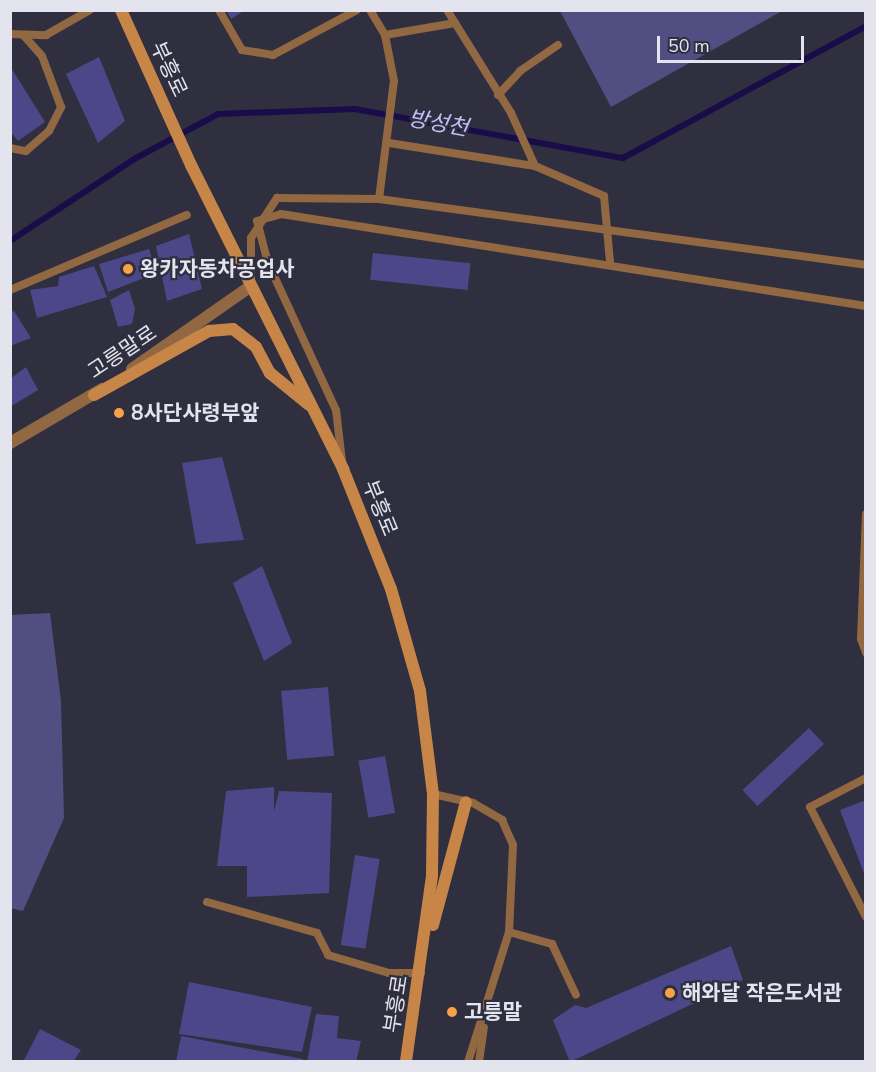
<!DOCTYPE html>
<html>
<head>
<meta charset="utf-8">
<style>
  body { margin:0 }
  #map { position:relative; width:876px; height:1072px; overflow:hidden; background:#2f2f3f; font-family:"Nunito Sans","Noto Sans KR",sans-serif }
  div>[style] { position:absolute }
  .green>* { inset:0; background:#514f81 }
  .stream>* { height:6px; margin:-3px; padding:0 3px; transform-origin:3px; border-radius:3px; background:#1a0c49 }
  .building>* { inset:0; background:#4c4788; transform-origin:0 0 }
  .service>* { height:8px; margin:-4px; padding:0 4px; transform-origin:4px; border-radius:4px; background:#916842 }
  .tertiary>* { height:12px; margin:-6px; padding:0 6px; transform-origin:6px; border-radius:6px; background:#916842 }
  .secondary>* { height:12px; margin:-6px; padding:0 6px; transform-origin:6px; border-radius:6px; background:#c78647 }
  .dots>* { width:16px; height:16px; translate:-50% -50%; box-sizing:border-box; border:3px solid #2f2f3f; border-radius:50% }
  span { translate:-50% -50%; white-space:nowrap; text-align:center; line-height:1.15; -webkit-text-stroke:4.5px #2f2f3f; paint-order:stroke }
  .street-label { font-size:21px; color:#e3e4ee }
  .poi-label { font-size:21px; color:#e3e4ee; font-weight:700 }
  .left { translate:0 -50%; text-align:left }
  .water-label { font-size:22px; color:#c1c1fb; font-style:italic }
  .frame { position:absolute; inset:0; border:12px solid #e3e4ee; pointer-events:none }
  .scale { position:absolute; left:657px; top:36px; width:147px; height:27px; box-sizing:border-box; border:3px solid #e3e4ee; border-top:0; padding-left:8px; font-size:18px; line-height:21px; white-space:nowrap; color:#e3e4ee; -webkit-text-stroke:4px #2f2f3f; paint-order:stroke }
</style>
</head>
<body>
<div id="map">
  <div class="green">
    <div style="clip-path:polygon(560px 11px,782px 11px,611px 107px)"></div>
    <div style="clip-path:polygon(50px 613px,61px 701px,64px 818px,23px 911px,10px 908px,11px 615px)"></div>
  </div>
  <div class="stream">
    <div style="left:10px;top:241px;width:151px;rotate:-33.4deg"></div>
    <div style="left:136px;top:158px;width:93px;rotate:-28.2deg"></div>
    <div style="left:218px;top:114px;width:137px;rotate:-2.1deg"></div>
    <div style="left:355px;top:109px;width:272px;rotate:10.4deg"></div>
    <div style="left:623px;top:158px;width:277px;rotate:-28.5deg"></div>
  </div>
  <div class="building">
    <div style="clip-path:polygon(226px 10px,245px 10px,231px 19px)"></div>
    <div style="clip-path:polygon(99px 57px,125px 121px,98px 143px,66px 74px)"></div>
    <div style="clip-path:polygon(10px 66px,45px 122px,18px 141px,10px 131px)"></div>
    <div style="clip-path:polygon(189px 234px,202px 289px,167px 301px,156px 246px)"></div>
    <div style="clip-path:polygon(149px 249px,157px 273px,108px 292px,99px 264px)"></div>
    <div style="left:373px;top:253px;width:98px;height:27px;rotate:6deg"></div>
    <div style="clip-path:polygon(94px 266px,107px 297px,37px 318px,30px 290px,58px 286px,59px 277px)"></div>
    <div style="clip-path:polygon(129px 290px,135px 309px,132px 324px,118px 327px,110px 300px)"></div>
    <div style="clip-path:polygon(14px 311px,31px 338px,10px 346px,10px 312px)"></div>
    <div style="clip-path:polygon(26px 367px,38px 390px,10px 407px,10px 379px)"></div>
    <div style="clip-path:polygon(222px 457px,244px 540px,196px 544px,182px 463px)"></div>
    <div style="clip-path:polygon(262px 566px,292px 643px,264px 661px,233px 583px)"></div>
    <div style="left:328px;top:687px;width:69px;height:47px;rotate:85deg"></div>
    <div style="left:809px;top:728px;width:22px;height:91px;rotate:47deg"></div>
    <div style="left:385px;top:756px;width:58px;height:27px;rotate:80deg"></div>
    <div style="clip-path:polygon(274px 787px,274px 811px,279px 791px,332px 793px,329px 893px,247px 897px,247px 866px,217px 866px,226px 791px)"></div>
    <div style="clip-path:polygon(866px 800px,866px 876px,865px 876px,840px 810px)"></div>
    <div style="left:355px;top:855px;width:25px;height:91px;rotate:9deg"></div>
    <div style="clip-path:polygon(731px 946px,743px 980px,570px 1062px,553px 1020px,575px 1005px,586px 1008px)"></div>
    <div style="clip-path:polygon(189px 982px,312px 1007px,302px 1052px,179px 1034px)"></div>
    <div style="clip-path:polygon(316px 1014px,339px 1016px,337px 1038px,361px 1041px,356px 1062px,307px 1062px)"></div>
    <div style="clip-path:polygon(40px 1029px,81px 1050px,73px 1062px,24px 1060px)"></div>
    <div style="clip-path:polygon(181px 1036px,303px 1059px,303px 1062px,176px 1062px)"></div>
  </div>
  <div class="service">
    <div style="left:219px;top:10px;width:46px;rotate:60.1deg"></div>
    <div style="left:242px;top:50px;width:31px;rotate:9deg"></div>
    <div style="left:273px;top:55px;width:95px;rotate:-28.2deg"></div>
    <div style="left:370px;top:10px;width:29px;rotate:59deg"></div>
    <div style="left:385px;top:35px;width:71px;rotate:-9.7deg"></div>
    <div style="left:447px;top:10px;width:121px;rotate:58.1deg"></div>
    <div style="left:511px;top:113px;width:58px;rotate:65.6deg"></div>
    <div style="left:535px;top:166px;width:75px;rotate:23.5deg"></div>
    <div style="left:604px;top:196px;width:66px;rotate:84.8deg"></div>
    <div style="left:10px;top:34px;width:36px;rotate:2deg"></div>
    <div style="left:46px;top:35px;width:51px;rotate:-29.6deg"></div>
    <div style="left:498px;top:95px;width:33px;rotate:-47deg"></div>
    <div style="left:520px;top:71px;width:46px;rotate:-34.4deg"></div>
    <div style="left:389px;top:143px;width:148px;rotate:9deg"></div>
    <div style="left:10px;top:148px;width:16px;rotate:11deg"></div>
    <div style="left:26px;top:151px;width:30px;rotate:-41deg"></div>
    <div style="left:49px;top:131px;width:27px;rotate:-63deg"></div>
    <div style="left:61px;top:107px;width:54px;rotate:-110.4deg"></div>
    <div style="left:42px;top:56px;width:28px;rotate:-132deg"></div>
    <div style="left:379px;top:199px;width:119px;rotate:-82.8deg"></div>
    <div style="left:394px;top:81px;width:47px;rotate:-101.1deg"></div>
    <div style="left:257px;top:221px;width:25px;rotate:-16deg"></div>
    <div style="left:281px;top:214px;width:592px;rotate:8.94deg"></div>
    <div style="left:257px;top:221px;width:43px;rotate:75.3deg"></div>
    <div style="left:268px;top:263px;width:162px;rotate:65.2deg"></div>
    <div style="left:336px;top:410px;width:51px;rotate:83.3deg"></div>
    <div style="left:251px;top:282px;width:44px;rotate:-90deg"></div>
    <div style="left:251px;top:238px;width:48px;rotate:-57deg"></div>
    <div style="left:277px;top:198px;width:102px;rotate:0.6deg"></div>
    <div style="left:379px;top:199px;width:491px;rotate:7.7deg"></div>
    <div style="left:10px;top:290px;width:192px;rotate:-23deg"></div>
    <div style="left:866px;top:514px;width:125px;rotate:92.3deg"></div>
    <div style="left:861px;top:639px;width:15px;rotate:70deg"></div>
    <div style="left:866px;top:778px;width:63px;rotate:152.6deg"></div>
    <div style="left:810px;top:807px;width:123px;rotate:63deg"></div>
    <div style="left:433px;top:794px;width:41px;rotate:12.7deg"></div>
    <div style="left:473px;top:803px;width:34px;rotate:30deg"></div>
    <div style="left:502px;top:820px;width:27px;rotate:66deg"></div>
    <div style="left:513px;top:845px;width:87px;rotate:92.6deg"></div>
    <div style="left:509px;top:932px;width:136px;rotate:107.5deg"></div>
    <div style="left:207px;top:902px;width:114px;rotate:15.7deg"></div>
    <div style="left:317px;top:933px;width:25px;rotate:63deg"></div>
    <div style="left:328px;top:955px;width:64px;rotate:16.4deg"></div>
    <div style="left:389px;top:973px;width:32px"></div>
    <div style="left:509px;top:932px;width:45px;rotate:15.6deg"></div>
    <div style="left:552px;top:944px;width:56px;rotate:64.8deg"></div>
    <div style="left:479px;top:1062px;width:35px;rotate:-82deg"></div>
  </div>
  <div class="tertiary">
    <div style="left:132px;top:369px;width:145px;rotate:-34.9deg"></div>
    <div style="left:10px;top:443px;width:107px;rotate:-30.4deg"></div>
  </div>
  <div class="secondary">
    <div style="left:121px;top:10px;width:170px;rotate:65.7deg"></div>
    <div style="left:191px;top:165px;width:340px;rotate:63.4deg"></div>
    <div style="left:343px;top:469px;width:129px;rotate:68.2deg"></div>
    <div style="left:391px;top:589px;width:106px;rotate:74.1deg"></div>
    <div style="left:420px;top:691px;width:104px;rotate:82.8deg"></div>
    <div style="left:433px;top:794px;width:82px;rotate:90.7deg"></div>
    <div style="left:432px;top:876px;width:188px;rotate:98deg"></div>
    <div style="left:94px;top:395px;width:132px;rotate:-29.1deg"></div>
    <div style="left:209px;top:331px;width:24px;rotate:-5deg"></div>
    <div style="left:233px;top:329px;width:29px;rotate:38deg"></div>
    <div style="left:256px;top:347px;width:30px;rotate:62deg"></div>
    <div style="left:270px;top:373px;width:50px;rotate:39.4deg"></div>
    <div style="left:433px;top:925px;width:127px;rotate:-75deg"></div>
  </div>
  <div class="dots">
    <div style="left:128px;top:269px;background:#f7a149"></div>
    <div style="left:119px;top:413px;background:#f7a149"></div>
    <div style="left:670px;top:993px;background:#f7a149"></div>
    <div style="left:452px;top:1012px;background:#f7a149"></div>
  </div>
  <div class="street-label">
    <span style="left:169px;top:69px;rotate:65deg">부흥로</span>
    <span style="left:122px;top:352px;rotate:-34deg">고릉말로</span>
    <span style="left:380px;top:508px;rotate:68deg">부흥로</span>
    <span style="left:396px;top:1004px;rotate:-81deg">부흥로</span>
  </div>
  <div class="poi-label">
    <span class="left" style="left:140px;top:269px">왕카자동차공업사</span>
    <span class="left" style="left:131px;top:413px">8사단사령부앞</span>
    <span class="left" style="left:682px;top:993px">해와달 작은도서관</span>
    <span class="left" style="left:464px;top:1012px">고릉말</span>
  </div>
  <div class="water-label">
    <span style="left:438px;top:124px;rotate:10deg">방성천</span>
  </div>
  <div class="frame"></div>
  <div class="scale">50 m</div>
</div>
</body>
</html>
